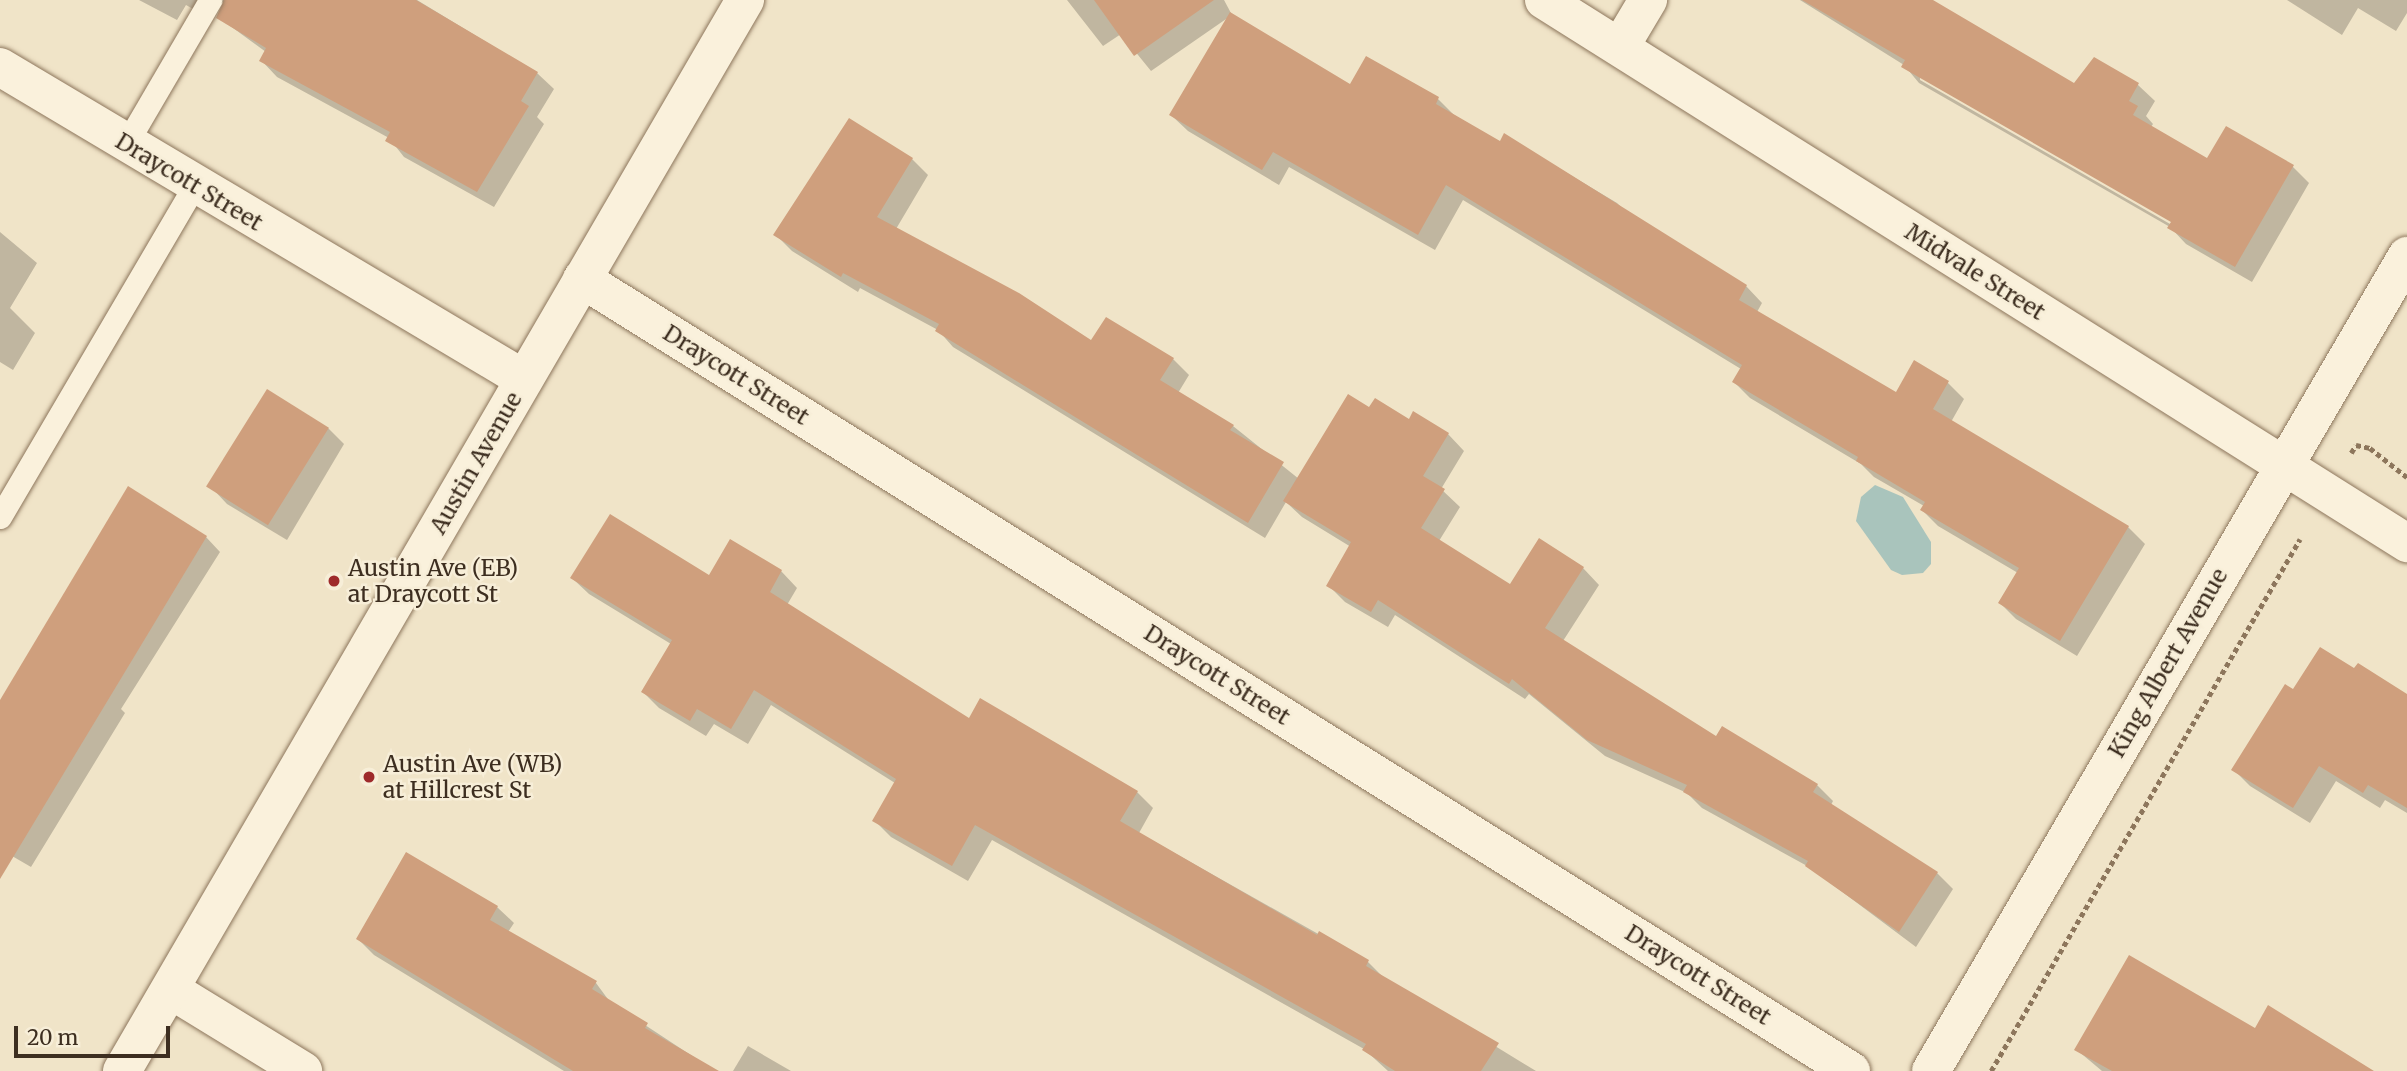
<!DOCTYPE html>
<html>
<head>
<meta charset="utf-8">
<style>
  body { margin:0 }
  #map { position:relative; width:2407px; height:1071px; overflow:hidden; background:#f0e4c8; font-family:Merriweather,serif }
  div>[style] { position:absolute }
  .water>* { inset:0; background:#a9c4bc }
  .shadow>* { inset:0; background:#0003 }
  .building>* { inset:0; background:#cf9f7d; transform-origin:0 0 }
  .path>* { height:4.5px; margin-top:-2.25px; transform-origin:0; background:repeating-linear-gradient(90deg,#8d765c 0 5px,transparent 0 8.5px) }
  .roads { filter:drop-shadow(0 0 2px #8d765c) drop-shadow(0 0 2px #8d765c) }
  .lane>* { height:23px; margin:-11.5px; padding:0 11.5px; transform-origin:11.5px; border-radius:11.5px; background:#faf1dc }
  .street>* { height:38px; margin:-19px; padding:0 19px; transform-origin:19px; border-radius:19px; background:#faf1dc }
  .secondary>* { height:38px; margin:-19px; padding:0 19px; transform-origin:19px; border-radius:19px; background:#faf1dc }
  .dots>* { width:19px; height:19px; translate:-50% -50%; box-sizing:border-box; border:4px solid #f7eed8; border-radius:50% }
  span { translate:-50% -50%; white-space:nowrap; text-align:center; line-height:1.15; -webkit-text-stroke:5px #f7eed8; paint-order:stroke }
  .street-label { font-size:23px; color:#3d2e20 }
  .poi-label { font-size:23px; color:#3d2e20 }
  .left { translate:0 -50%; text-align:left }
  .scale { position:absolute; left:14px; top:1026px; width:156px; height:32px; box-sizing:border-box; border:4px solid #3d2e20; border-top:0; padding-left:9px; font-size:21px; line-height:24px; white-space:nowrap; color:#3d2e20; -webkit-text-stroke:5px #f7eed8; paint-order:stroke }
</style>
</head>
<body>
<div id="map">
  <div class="water">
    <div style="clip-path:polygon(1875px 485px,1903px 497px,1931px 542px,1931px 564px,1923px 573px,1902px 575px,1891px 570px,1856px 521px,1861px 497px)"></div>
  </div>
  <div class="shadow">
    <div style="clip-path:polygon(139px 0,417px 0,537px 73px,554px 89px,537px 117px,544px 124px,494px 207px,404px 157px,389px 138px,277px 77px,261px 60px,266px 52px,218px 17px,224px 4px,219px 4px,209px 18px,186px 5px,177px 20px)"></div>
    <div style="clip-path:polygon(1067px 0,1224px 0,1232px 15px,1351px 86px,1438px 99px,1454px 115px,1501px 143px,1505px 136px,1617px 203px,1634px 220px,1746px 286px,1762px 303px,1757px 312px,1896px 394px,1947px 382px,1964px 399px,1951px 422px,2128px 527px,2145px 544px,2077px 656px,2016px 619px,2000px 603px,2018px 573px,1938px 526px,1922px 510px,1924px 506px,1874px 477px,1861px 464px,1750px 398px,1734px 382px,1741px 369px,1463px 200px,1435px 250px,1289px 167px,1279px 185px,1188px 131px,1171px 115px,1229px 17px,1151px 71px,1121px 34px,1103px 46px)"></div>
    <div style="clip-path:polygon(evenodd,1800px 0,1930px 0,2075px 86px,2094px 59px,2138px 85px,2155px 101px,2146px 116px,2153px 124px,2151px 127px,2208px 161px,2292px 166px,2309px 183px,2252px 282px,2186px 244px,2170px 227px,1919px 83px,1904px 65px,1800px 0,1920px 76px,2179px 225px,2177px 228px,1920px 80px,1920px 76px)"></div>
    <div style="clip-path:polygon(2287px 0,2407px 0,2407px 13px,2396px 31px,2358px 8px,2342px 35px)"></div>
    <div style="clip-path:polygon(912px 159px,928px 175px,896px 229px,1091px 343px,1173px 359px,1189px 375px,1178px 393px,1233px 426px,1299px 479px,1370px 409px,1448px 434px,1464px 451px,1441px 489px,1460px 507px,1439px 541px,1510px 586px,1583px 568px,1599px 585px,1563px 641px,1717px 738px,1817px 785px,1833px 801px,1831px 805px,1937px 873px,1953px 889px,1916px 947px,1809px 867px,1702px 808px,1687px 793px,1605px 756px,1529px 694px,1525px 699px,1395px 615px,1388px 627px,1345px 602px,1328px 585px,1351px 547px,1302px 517px,1286px 502px,1265px 538px,953px 347px,938px 330px,860px 288px,858px 292px,792px 251px,776px 235px)"></div>
    <div style="clip-path:polygon(0 232px,37px 263px,10px 308px,35px 333px,13px 370px,0 362px)"></div>
    <div style="clip-path:polygon(328px 428px,344px 444px,287px 540px,227px 504px,211px 487px)"></div>
    <div style="clip-path:polygon(206px 537px,220px 552px,121px 709px,125px 713px,31px 867px,0 849px,0 702px)"></div>
    <div style="clip-path:polygon(781px 571px,797px 588px,787px 605px,970px 720px,1137px 792px,1153px 808px,1139px 833px,1368px 962px,1384px 978px,1536px 1071px,1388px 1071px,1364px 1049px,992px 840px,968px 881px,891px 837px,874px 820px,895px 783px,771px 705px,748px 744px,714px 724px,706px 736px,659px 708px,643px 692px,671px 644px,589px 594px,572px 578px,710px 577px)"></div>
    <div style="clip-path:polygon(2294px 691px,2407px 706px,2407px 813px,2385px 800px,2380px 808px,2336px 781px,2310px 823px,2250px 786px,2234px 770px)"></div>
    <div style="clip-path:polygon(497px 907px,514px 923px,508px 932px,596px 983px,610px 1002px,715px 1071px,564px 1071px,374px 955px,358px 939px)"></div>
    <div style="clip-path:polygon(2255px 1030px,2371px 1071px,2102px 1071px,2077px 1050px)"></div>
    <div style="clip-path:polygon(748px 1046px,791px 1071px,733px 1071px)"></div>
  </div>
  <div class="building">
    <div style="clip-path:polygon(224px 0,416px 0,538px 72px,521px 101px,529px 106px,477px 192px,385px 141px,390px 132px,259px 61px,266px 48px,216px 18px)"></div>
    <div style="clip-path:polygon(1094px 0,1214px 0,1134px 56px)"></div>
    <div style="clip-path:polygon(1802px 0,1933px 0,2074px 83px,2094px 57px,2139px 83px,2129px 101px,2138px 106px,2133px 115px,2207px 158px,2226px 126px,2294px 165px,2235px 267px,2167px 228px,2171px 222px,1901px 67px,1905px 60px)"></div>
    <div style="clip-path:polygon(1230px 12px,1350px 84px,1366px 56px,1439px 97px,1436px 104px,1500px 141px,1504px 133px,1747px 285px,1739px 300px,1896px 392px,1914px 360px,1949px 381px,1933px 409px,2129px 526px,2060px 641px,1998px 603px,2019px 568px,1920px 510px,1925px 502px,1856px 461px,1858px 457px,1732px 382px,1742px 365px,1446px 185px,1418px 235px,1273px 152px,1262px 170px,1169px 115px)"></div>
    <div style="clip-path:polygon(849px 118px,913px 158px,877px 217px,1019px 293px,1091px 340px,1106px 317px,1174px 358px,1160px 380px,1234px 425px,1230px 430px,1284px 462px,1248px 523px,935px 331px,939px 324px,843px 273px,841px 277px,773px 235px)"></div>
    <div style="left:267px;top:389px;width:73px;height:115px;rotate:32deg"></div>
    <div style="clip-path:polygon(1348px 394px,1369px 407px,1375px 398px,1409px 419px,1413px 411px,1449px 433px,1423px 476px,1445px 489px,1421px 528px,1510px 584px,1539px 538px,1584px 567px,1545px 628px,1716px 736px,1722px 726px,1818px 784px,1813px 792px,1938px 872px,1899px 932px,1805px 866px,1808px 861px,1683px 792px,1687px 785px,1587px 740px,1512px 679px,1509px 684px,1378px 600px,1371px 612px,1326px 586px,1351px 542px,1283px 501px)"></div>
    <div style="clip-path:polygon(128px 486px,207px 536px,0 879px,0 700px)"></div>
    <div style="clip-path:polygon(610px 514px,709px 575px,730px 539px,782px 570px,770px 592px,969px 718px,980px 698px,1138px 791px,1120px 821px,1317px 935px,1319px 931px,1369px 960px,1366px 966px,1499px 1043px,1481px 1071px,1395px 1071px,1362px 1050px,1366px 1044px,975px 825px,952px 866px,872px 821px,896px 779px,754px 690px,731px 729px,697px 709px,690px 721px,641px 692px,672px 640px,570px 578px)"></div>
    <div style="clip-path:polygon(2320px 647px,2354px 668px,2358px 663px,2407px 694px,2407px 808px,2368px 785px,2363px 793px,2319px 766px,2293px 808px,2231px 770px,2285px 684px,2293px 689px)"></div>
    <div style="clip-path:polygon(406px 852px,498px 906px,490px 920px,597px 981px,592px 989px,648px 1023px,645px 1028px,719px 1071px,573px 1071px,356px 939px)"></div>
    <div style="clip-path:polygon(2129px 955px,2255px 1028px,2268px 1005px,2374px 1071px,2112px 1071px,2074px 1050px)"></div>
  </div>
  <div class="path">
    <div style="left:2351px;top:453px;width:9px;rotate:-58deg"></div>
    <div style="left:2356px;top:445px;width:14px;rotate:12deg"></div>
    <div style="left:2370px;top:448px;width:47px;rotate:38.1deg"></div>
    <div style="left:1991px;top:1071px;width:615px;rotate:-59.85deg"></div>
  </div>
  <div class="roads">
    <div class="lane">
      <div style="left:126px;top:144px;width:167px;rotate:-59.7deg"></div>
      <div style="left:0;top:517px;width:384px;rotate:-59.6deg"></div>
    </div>
    <div class="street">
      <div style="left:1544px;top:0;width:1020px;rotate:32.18deg"></div>
      <div style="left:1620px;top:47px;width:55px;rotate:-59.2deg"></div>
      <div style="left:0;top:67px;width:610px;rotate:30.77deg"></div>
      <div style="left:582px;top:279px;width:1496px;rotate:31.97deg"></div>
      <div style="left:171px;top:990px;width:155px;rotate:31.5deg"></div>
      <div style="left:1931px;top:1071px;width:944px;rotate:-59.71deg"></div>
    </div>
    <div class="secondary">
      <div style="left:122px;top:1071px;width:1239px;rotate:-59.81deg"></div>
    </div>
  </div>
  <div class="dots">
    <div style="left:334px;top:581px;background:#9e2a2b"></div>
    <div style="left:369px;top:777px;background:#9e2a2b"></div>
  </div>
  <div class="street-label">
    <span style="left:189px;top:182px;rotate:31deg">Draycott Street</span>
    <span style="left:1975px;top:272px;rotate:32deg">Midvale Street</span>
    <span style="left:736px;top:375px;rotate:32deg">Draycott Street</span>
    <span style="left:476px;top:463px;rotate:-60deg">Austin Avenue</span>
    <span style="left:2168px;top:663px;rotate:-60deg">King Albert Avenue</span>
    <span style="left:1217px;top:675px;rotate:32deg">Draycott Street</span>
    <span style="left:1698px;top:975px;rotate:32deg">Draycott Street</span>
  </div>
  <div class="poi-label">
    <span class="left" style="left:348px;top:581px">Austin Ave (EB)<br>at Draycott St</span>
    <span class="left" style="left:383px;top:777px">Austin Ave (WB)<br>at Hillcrest St</span>
  </div>
  <div class="scale">20 m</div>
</div>
</body>
</html>
